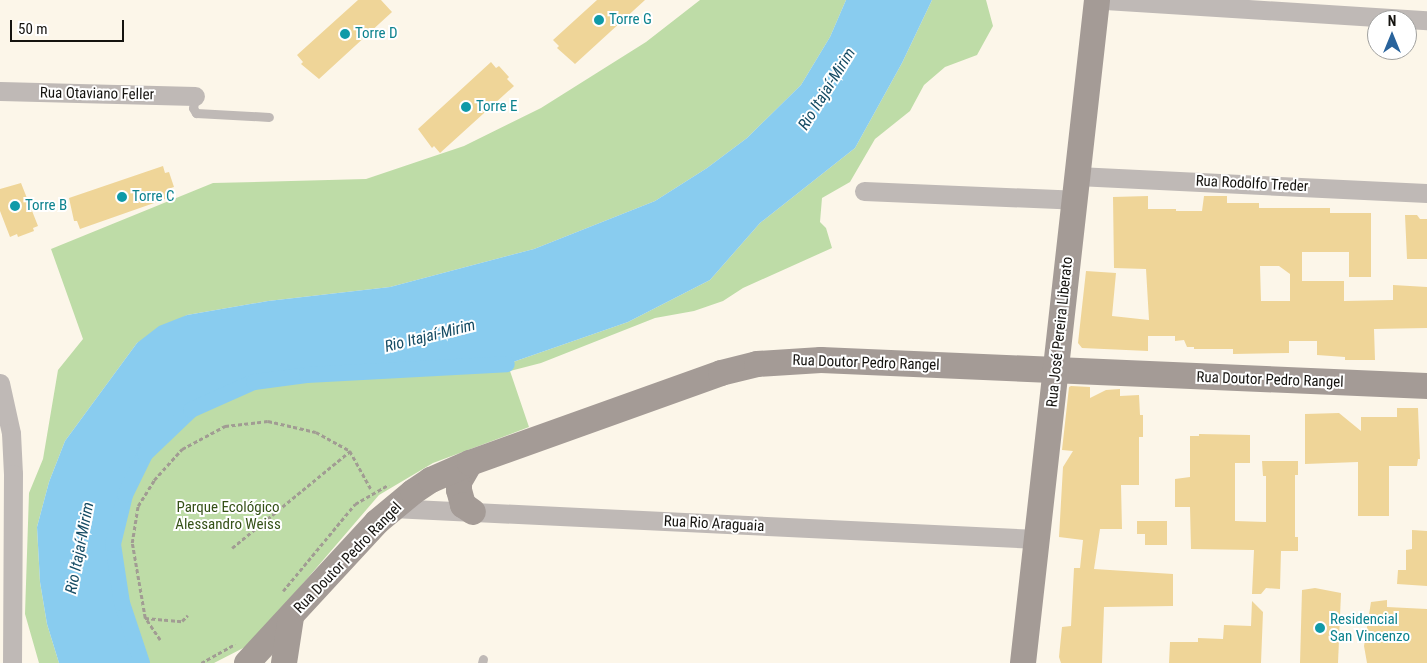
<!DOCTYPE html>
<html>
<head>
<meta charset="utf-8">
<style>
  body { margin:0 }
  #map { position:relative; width:1427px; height:663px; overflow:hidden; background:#fcf6e9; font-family:"Roboto Condensed",sans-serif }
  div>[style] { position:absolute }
  .green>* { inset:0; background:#bedca7 }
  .water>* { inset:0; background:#89ccef }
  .canal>* { height:16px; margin:-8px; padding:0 8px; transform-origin:8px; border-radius:8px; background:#89ccef }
  .building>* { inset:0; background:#efd598 }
  .path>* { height:2.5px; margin-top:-1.25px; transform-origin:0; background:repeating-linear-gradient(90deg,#a19c93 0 4px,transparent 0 6.5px) }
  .service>* { height:9px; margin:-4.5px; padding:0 4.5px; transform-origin:4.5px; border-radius:4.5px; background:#bfb9b6 }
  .minor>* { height:19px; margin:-9.5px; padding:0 9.5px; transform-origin:9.5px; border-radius:9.5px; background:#bfb9b6 }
  .secondary>* { height:26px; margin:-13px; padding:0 13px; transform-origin:13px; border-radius:13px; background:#a49b96 }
  .dots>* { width:14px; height:14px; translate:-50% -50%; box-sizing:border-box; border:2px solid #fff; border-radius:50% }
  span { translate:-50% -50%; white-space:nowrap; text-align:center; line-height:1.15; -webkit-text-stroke:4px #fff; paint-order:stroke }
  .culture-label { font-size:15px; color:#0d838f }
  .left { translate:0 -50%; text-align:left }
  .street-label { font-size:15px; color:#15130f }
  .park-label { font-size:15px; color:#355117 }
  .water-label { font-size:16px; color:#164c64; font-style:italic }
  .north { position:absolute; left:1367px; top:10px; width:50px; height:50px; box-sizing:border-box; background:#fff; border:1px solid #a1a19f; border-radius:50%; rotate:0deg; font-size:14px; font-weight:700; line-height:20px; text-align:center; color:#15130f }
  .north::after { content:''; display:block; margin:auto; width:18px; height:22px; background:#29639b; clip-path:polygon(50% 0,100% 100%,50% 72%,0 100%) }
  .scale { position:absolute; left:10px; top:20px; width:114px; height:22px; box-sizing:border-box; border:2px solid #15130f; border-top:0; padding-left:6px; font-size:15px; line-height:18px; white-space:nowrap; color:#15130f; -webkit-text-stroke:4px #fff; paint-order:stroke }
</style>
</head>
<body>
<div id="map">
  <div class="green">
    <div style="clip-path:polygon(700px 0,846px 0,830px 37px,801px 85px,747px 138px,707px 168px,655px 201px,534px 249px,390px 287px,268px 301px,187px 315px,137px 343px,65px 441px,49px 482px,37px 527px,40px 582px,47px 624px,59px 663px,39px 663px,25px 614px,29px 493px,43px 459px,58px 370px,83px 339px,51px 249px,213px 183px,366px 179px,464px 146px,541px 108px,646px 42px)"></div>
    <div style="clip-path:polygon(932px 0,986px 0,993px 26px,977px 55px,945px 67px,924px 85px,910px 111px,875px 139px,850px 182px,822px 198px,820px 222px,826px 228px,832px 248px,743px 288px,723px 301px,694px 311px,655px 318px,541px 363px,510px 371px,529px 427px,433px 463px,379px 495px,251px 644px,214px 663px,142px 663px,122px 603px,113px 544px,125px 495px,145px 454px,191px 410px,254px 382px,307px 375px,507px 364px,628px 322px,710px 280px,760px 223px,855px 148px,902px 63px)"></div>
  </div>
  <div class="water">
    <div style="clip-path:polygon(846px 0,932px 0,902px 63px,855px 148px,760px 223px,710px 280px,628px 322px,507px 364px,307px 375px,254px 382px,191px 410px,145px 454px,125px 495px,113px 544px,122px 603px,142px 663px,59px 663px,47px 624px,40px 582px,37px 527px,49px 482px,65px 441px,137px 343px,159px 326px,187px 315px,268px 301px,390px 287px,534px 249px,655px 201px,707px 168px,747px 138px,801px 85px,830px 37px)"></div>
  </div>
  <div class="canal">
    <div style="left:142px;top:663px;width:63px;rotate:-108.4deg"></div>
    <div style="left:122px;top:603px;width:60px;rotate:-98.7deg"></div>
    <div style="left:113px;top:544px;width:50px;rotate:-76.2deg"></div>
    <div style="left:125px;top:495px;width:46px;rotate:-64deg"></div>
    <div style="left:145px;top:454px;width:64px;rotate:-43.7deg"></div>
    <div style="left:191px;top:410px;width:69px;rotate:-24deg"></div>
    <div style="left:254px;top:382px;width:53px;rotate:-7.5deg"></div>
    <div style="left:307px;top:375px;width:200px;rotate:-3.1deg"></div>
  </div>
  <div class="building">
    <div style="clip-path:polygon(358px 0,381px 0,392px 12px,319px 79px,301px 64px,303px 62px,297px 55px)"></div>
    <div style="clip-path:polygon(597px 0,645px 0,575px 64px,557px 48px,559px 46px,553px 40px)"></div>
    <div style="clip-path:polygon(491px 62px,496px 68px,499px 66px,509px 77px,507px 79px,514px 86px,440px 153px,434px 146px,432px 148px,418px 129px)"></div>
    <div style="clip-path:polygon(163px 166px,165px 173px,169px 172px,174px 187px,171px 188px,174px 196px,80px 229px,77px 221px,74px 221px,69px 198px)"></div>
    <div style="clip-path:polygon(21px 183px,38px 226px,33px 228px,34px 231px,18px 237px,17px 234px,10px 237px,0 211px,0 189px)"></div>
    <div style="clip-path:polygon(evenodd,1148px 196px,1148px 209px,1176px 209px,1176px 211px,1202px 211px,1204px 196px,1227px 196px,1227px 203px,1259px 203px,1259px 208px,1330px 208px,1330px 213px,1371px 213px,1371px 277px,1349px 277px,1349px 252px,1302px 252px,1302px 281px,1344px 281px,1344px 301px,1393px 300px,1393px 285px,1427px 287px,1427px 328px,1374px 329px,1375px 360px,1345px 360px,1345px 357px,1317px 355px,1317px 341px,1289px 341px,1289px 353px,1233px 354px,1233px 349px,1194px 349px,1194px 347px,1187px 347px,1184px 340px,1175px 341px,1175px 336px,1148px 336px,1148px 351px,1082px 348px,1078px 343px,1086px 271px,1116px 273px,1112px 316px,1149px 320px,1146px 269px,1114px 268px,1113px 197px,1148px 196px,1260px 266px,1279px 266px,1290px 274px,1290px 301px,1261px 301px,1260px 266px)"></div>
    <div style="clip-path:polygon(1405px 215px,1417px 215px,1420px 219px,1427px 219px,1427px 259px,1407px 259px)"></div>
    <div style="clip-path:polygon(1071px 386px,1090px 387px,1090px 398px,1106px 390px,1120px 389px,1120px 396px,1139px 395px,1140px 415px,1143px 415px,1143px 437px,1139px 437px,1139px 485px,1121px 485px,1122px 529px,1100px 529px,1094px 569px,1173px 574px,1173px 606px,1104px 607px,1102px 663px,1061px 663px,1059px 657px,1062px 627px,1071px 626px,1074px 568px,1080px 568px,1083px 540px,1059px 537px,1063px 467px,1073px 451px,1062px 450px,1069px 387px)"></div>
    <div style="clip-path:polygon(1397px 408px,1418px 408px,1420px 459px,1418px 459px,1417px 466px,1389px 466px,1389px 516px,1358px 516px,1358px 462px,1305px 464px,1305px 414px,1339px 413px,1361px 431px,1361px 417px,1397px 417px)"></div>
    <div style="clip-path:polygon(1199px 434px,1250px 435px,1250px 463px,1235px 463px,1235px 521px,1266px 522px,1266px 476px,1263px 476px,1262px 461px,1298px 461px,1298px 475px,1295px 475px,1295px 537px,1298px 537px,1298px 551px,1281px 551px,1280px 589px,1266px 588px,1261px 594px,1252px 594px,1254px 550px,1191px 549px,1190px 507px,1175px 507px,1175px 479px,1190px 477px,1190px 436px,1199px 436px)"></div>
    <div style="clip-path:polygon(1137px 521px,1167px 521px,1167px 545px,1145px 545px,1145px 534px,1137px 534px)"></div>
    <div style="clip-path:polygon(1412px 530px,1427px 531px,1427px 586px,1397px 584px,1398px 570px,1406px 570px,1406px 550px,1412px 549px)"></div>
    <div style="clip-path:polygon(1315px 588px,1341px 593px,1338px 663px,1300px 663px,1302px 590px)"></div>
    <div style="clip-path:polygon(1387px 600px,1387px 607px,1427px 609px,1427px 663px,1367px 663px,1364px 646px,1371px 602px)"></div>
    <div style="clip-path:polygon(1252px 601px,1263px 612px,1261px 663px,1169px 663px,1170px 642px,1198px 642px,1198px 638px,1223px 639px,1224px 625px,1251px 626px)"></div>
  </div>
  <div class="path">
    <div style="left:232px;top:548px;width:153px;rotate:-39.4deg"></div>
    <div style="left:283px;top:591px;width:113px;rotate:-50.4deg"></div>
    <div style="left:355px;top:504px;width:39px;rotate:-30deg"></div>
    <div style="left:145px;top:618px;width:37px;rotate:5deg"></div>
    <div style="left:182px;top:621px;width:8px;rotate:-45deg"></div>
    <div style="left:160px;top:640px;width:27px;rotate:-124deg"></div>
    <div style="left:145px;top:618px;width:76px;rotate:-99.8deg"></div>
    <div style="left:132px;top:543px;width:37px;rotate:-81deg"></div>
    <div style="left:138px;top:506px;width:31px;rotate:-58deg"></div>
    <div style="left:154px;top:480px;width:42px;rotate:-47.9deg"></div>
    <div style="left:182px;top:449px;width:49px;rotate:-28.1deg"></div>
    <div style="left:225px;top:426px;width:43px;rotate:-6.6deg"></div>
    <div style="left:268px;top:421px;width:49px;rotate:12.9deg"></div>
    <div style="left:316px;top:432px;width:39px;rotate:29deg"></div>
    <div style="left:350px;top:451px;width:43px;rotate:61.1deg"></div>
    <div style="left:201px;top:663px;width:39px;rotate:-29deg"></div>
  </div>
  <div class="service">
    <div style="left:195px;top:96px;width:12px;rotate:99deg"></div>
    <div style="left:193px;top:108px;width:6px;rotate:59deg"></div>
    <div style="left:196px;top:113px;width:73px;rotate:3.1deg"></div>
    <div style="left:482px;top:663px;width:4px;rotate:-76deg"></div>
  </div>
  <div class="minor">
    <div style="left:1105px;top:0;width:323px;rotate:3.6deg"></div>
    <div style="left:0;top:91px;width:195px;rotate:1.5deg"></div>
    <div style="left:1077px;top:176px;width:350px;rotate:2.8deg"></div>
    <div style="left:864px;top:191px;width:211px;rotate:2.4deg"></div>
    <div style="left:0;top:383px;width:51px;rotate:77.6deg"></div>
    <div style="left:11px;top:433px;width:41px;rotate:87.2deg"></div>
    <div style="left:13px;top:474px;width:189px;rotate:90.3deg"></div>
    <div style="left:392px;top:508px;width:646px;rotate:2.75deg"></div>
  </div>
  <div class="secondary">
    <div style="left:470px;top:463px;width:22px;rotate:120deg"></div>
    <div style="left:459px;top:482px;width:8px;rotate:90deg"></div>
    <div style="left:459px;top:490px;width:16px;rotate:75deg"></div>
    <div style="left:463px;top:505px;width:12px;rotate:35deg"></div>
    <div style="left:247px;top:663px;width:192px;rotate:-47.3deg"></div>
    <div style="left:377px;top:522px;width:47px;rotate:-39.8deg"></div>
    <div style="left:413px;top:492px;width:22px;rotate:-34deg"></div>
    <div style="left:431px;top:480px;width:43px;rotate:-23.6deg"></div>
    <div style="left:470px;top:463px;width:267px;rotate:-19.7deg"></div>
    <div style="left:721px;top:373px;width:37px;rotate:-14deg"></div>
    <div style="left:757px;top:364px;width:64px;rotate:-3.6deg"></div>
    <div style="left:821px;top:360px;width:607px;rotate:2.46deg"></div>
    <div style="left:284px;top:663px;width:47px;rotate:-81.3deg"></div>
    <div style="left:1023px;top:663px;width:667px;rotate:-83.63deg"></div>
  </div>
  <div class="dots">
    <div style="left:599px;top:20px;background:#0f9aa8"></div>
    <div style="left:345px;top:34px;background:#0f9aa8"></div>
    <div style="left:466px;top:107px;background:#0f9aa8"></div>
    <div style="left:122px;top:197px;background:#0f9aa8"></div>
    <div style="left:15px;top:206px;background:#0f9aa8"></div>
    <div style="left:1320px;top:628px;background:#0f9aa8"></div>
  </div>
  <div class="culture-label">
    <span class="left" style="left:609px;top:20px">Torre G</span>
    <span class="left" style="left:355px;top:34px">Torre D</span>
    <span class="left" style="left:476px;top:107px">Torre E</span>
    <span class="left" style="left:132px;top:197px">Torre C</span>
    <span class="left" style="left:25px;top:206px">Torre B</span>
    <span class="left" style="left:1330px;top:628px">Residencial<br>San Vincenzo</span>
  </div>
  <div class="street-label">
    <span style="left:97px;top:94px;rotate:1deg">Rua Otaviano Feller</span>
    <span style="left:1252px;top:184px;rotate:3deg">Rua Rodolfo Treder</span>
    <span style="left:1060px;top:332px;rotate:-84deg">Rua José Pereira Liberato</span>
    <span style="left:866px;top:363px;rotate:2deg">Rua Doutor Pedro Rangel</span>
    <span style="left:1270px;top:380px;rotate:2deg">Rua Doutor Pedro Rangel</span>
    <span style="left:714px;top:524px;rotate:3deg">Rua Rio Araguaia</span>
    <span style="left:348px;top:558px;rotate:-46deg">Rua Doutor Pedro Rangel</span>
  </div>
  <div class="park-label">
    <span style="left:228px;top:516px">Parque Ecológico<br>Alessandro Weiss</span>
  </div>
  <div class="water-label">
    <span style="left:827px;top:89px;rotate:-58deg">Rio Itajaí-Mirim</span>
    <span style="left:430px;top:336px;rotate:-14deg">Rio Itajaí-Mirim</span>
    <span style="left:80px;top:548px;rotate:-79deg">Rio Itajaí-Mirim</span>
  </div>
  <div class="north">N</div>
  <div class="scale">50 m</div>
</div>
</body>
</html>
